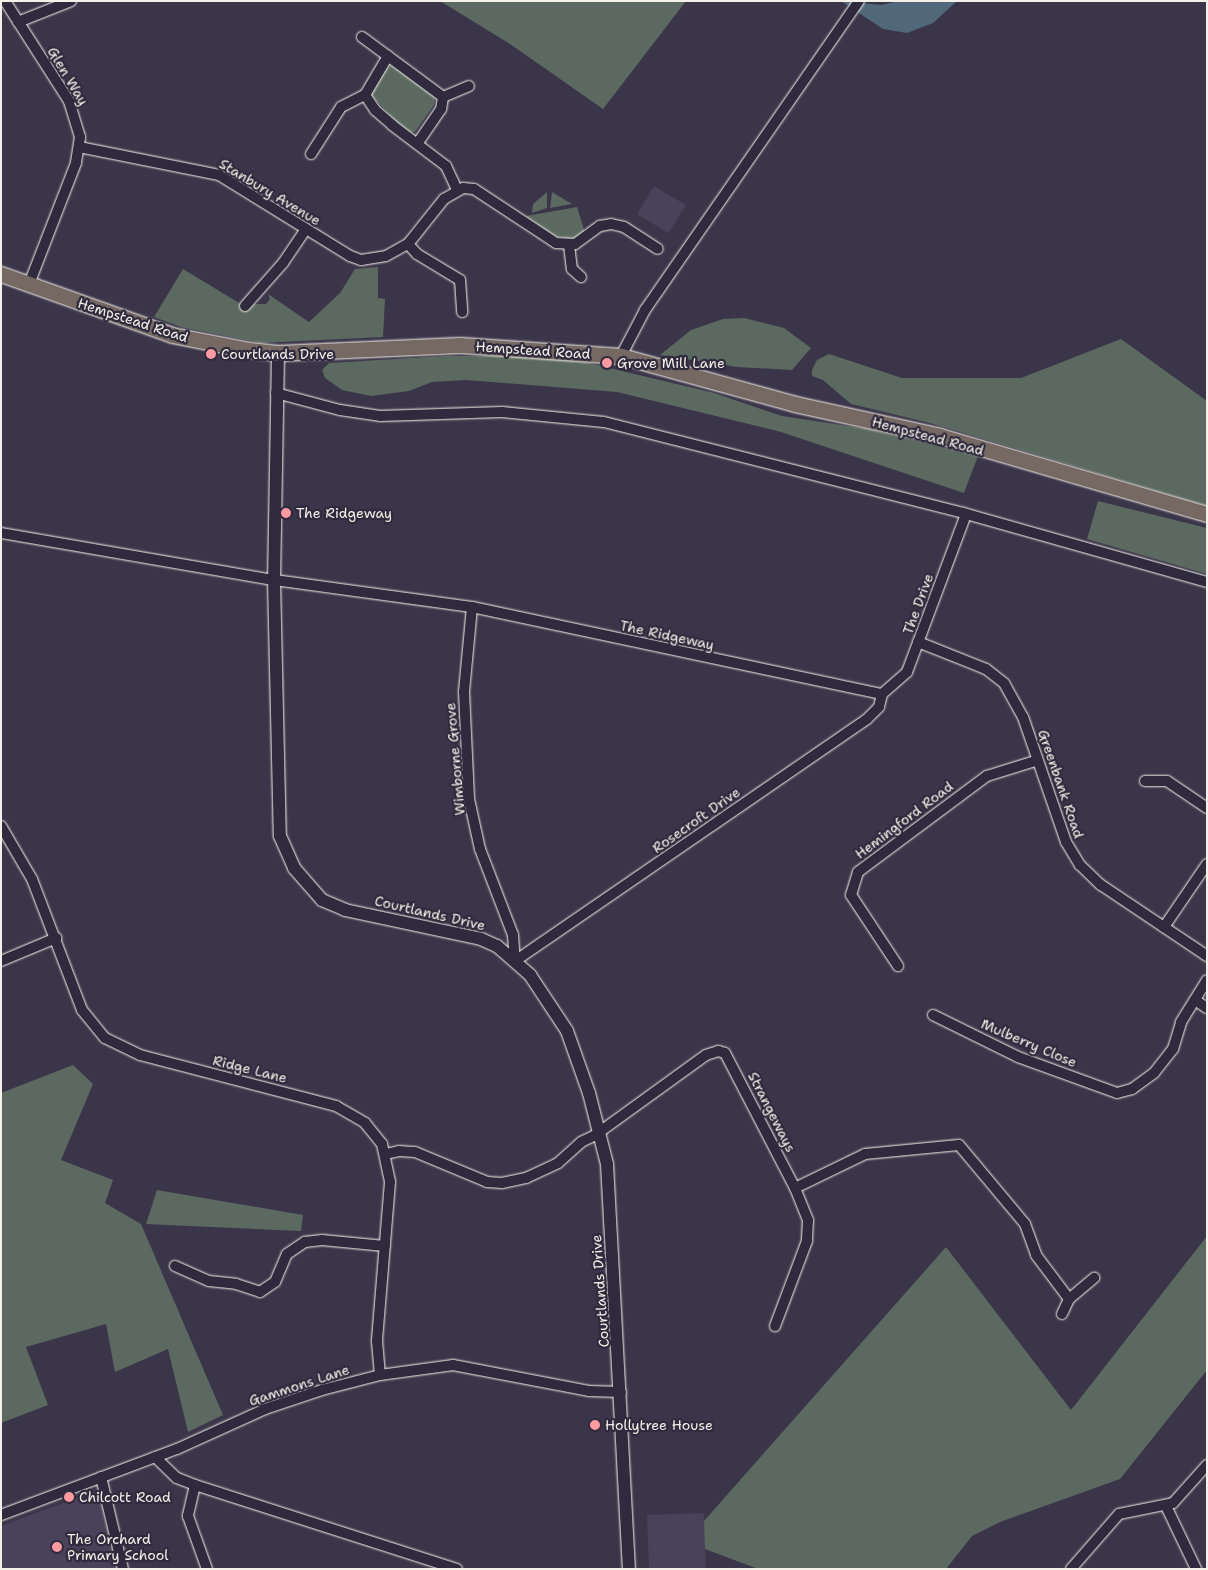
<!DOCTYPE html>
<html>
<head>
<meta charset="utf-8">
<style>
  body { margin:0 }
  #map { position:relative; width:1208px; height:1570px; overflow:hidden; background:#3b354a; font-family:"Shantell Sans",sans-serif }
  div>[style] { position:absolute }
  .built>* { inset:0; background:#49425a; transform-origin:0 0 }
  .green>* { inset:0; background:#5b6960 }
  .water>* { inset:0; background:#50687a }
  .roads { filter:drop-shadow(0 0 1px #f4f1e8) drop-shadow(0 0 1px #f4f1e8) }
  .minor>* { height:10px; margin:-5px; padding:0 5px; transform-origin:5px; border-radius:5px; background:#2f2a3d }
  .tertiary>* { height:12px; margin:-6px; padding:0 6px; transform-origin:6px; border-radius:6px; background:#2f2a3d }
  .primary>* { height:15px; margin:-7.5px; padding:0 7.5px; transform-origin:7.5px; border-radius:7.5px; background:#766964 }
  .dots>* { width:14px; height:14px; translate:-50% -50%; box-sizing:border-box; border:2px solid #2f2a3d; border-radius:50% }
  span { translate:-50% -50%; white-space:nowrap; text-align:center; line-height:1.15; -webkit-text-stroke:4.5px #2f2a3d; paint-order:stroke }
  .street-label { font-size:14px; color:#f4f1e8 }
  .poi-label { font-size:14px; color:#f4f1e8 }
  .left { translate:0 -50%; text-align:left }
  .frame { position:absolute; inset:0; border:2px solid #f4f1e8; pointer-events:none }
</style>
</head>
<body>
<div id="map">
  <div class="built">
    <div style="left:654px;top:186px;width:37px;height:33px;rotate:31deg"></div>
    <div style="clip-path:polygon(98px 1490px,116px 1569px,1px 1569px,1px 1526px)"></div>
    <div style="left:704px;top:1513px;width:56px;height:57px;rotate:88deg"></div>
  </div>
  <div class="green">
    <div style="clip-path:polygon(440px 1px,686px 1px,603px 109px,510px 44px)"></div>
    <div style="clip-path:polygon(394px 65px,435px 98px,434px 105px,415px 132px,406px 132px,372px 96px,372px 87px,388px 67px)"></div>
    <div style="clip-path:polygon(547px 192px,547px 208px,532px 213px,533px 204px)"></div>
    <div style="clip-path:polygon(552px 192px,572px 204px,550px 208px)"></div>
    <div style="clip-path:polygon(577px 207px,585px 233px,571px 239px,554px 236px,526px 216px)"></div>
    <div style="clip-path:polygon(378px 267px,378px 298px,385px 299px,383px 337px,261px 343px,181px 327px,154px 317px,183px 269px,249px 309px,254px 304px,266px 304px,270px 299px,268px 294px,309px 322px,340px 293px,355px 269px)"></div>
    <div style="clip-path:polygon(744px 318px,784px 328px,811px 348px,792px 370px,737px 367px,660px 355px,691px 330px,723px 319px)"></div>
    <div style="clip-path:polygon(1121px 339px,1207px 401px,1207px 506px,930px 423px,851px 404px,823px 380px,812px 376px,812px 370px,817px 360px,829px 354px,902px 378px,1021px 378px)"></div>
    <div style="clip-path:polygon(445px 356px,536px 356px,589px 363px,714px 393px,782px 416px,868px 429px,978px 456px,964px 493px,781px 432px,617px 392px,466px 380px,432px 382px,409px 391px,371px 396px,342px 390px,325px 378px,322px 370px,329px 363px)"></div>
    <div style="clip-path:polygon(1098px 501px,1207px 528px,1207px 574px,1087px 539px)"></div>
    <div style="clip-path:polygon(73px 1065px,93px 1084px,61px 1160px,113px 1180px,105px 1203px,141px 1224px,223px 1415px,188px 1432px,168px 1349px,115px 1372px,106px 1324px,26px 1347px,48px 1405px,1px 1423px,1px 1093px)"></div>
    <div style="clip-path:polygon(157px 1190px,303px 1215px,301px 1231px,146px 1224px)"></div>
    <div style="clip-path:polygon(1207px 1236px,1207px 1370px,1120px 1479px,1000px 1522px,972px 1536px,946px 1569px,758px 1569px,705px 1549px,704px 1521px,946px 1247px,1071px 1410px)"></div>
  </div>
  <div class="water">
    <div style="clip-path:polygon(841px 1px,881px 5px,900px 1px,957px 1px,933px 23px,907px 33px,883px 29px)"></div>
  </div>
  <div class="roads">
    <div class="minor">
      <div style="left:5px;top:1px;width:119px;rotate:57.4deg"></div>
      <div style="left:69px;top:101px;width:38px;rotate:73deg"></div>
      <div style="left:80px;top:137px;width:26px;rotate:99deg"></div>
      <div style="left:76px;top:163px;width:130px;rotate:111.2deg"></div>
      <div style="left:18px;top:22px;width:57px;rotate:-21.6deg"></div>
      <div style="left:362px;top:37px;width:101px;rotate:36.5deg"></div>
      <div style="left:443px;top:97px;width:12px;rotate:99deg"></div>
      <div style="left:441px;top:109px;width:42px;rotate:124.4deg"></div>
      <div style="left:388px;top:56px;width:45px;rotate:120.5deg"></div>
      <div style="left:365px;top:95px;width:18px;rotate:56deg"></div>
      <div style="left:375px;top:110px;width:23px;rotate:41deg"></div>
      <div style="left:392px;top:125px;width:68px;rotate:37.2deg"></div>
      <div style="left:446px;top:166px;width:26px;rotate:65deg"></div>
      <div style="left:443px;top:97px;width:28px;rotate:-23deg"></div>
      <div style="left:79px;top:147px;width:143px;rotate:11.3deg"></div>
      <div style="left:219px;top:175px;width:154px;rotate:31.7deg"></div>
      <div style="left:350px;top:256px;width:12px;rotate:20deg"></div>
      <div style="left:361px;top:260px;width:25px;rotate:-9deg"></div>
      <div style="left:386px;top:256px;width:25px;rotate:-29deg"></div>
      <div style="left:408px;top:244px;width:58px;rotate:-51.3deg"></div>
      <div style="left:444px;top:199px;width:22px;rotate:-30deg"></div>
      <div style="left:463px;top:188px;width:11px;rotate:5deg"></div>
      <div style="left:474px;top:189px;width:98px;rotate:33.4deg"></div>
      <div style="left:556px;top:243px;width:19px;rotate:3deg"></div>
      <div style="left:575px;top:244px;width:31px;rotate:-36deg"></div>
      <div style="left:600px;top:226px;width:11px;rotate:-10deg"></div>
      <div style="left:611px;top:224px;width:13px;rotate:13deg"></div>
      <div style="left:624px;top:227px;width:40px;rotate:32.9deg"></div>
      <div style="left:311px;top:154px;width:56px;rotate:-57.4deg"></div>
      <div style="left:341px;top:107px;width:27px;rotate:-27deg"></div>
      <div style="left:408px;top:244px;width:13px;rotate:48deg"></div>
      <div style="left:417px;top:254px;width:50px;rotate:31.2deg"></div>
      <div style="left:460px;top:280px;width:32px;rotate:86deg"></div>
      <div style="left:569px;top:245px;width:24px;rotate:83deg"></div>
      <div style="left:572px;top:269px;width:12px;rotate:42deg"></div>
      <div style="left:245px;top:306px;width:57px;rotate:-48.5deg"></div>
      <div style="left:283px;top:263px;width:41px;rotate:-55.9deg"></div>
      <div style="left:621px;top:356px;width:52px;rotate:-62.4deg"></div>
      <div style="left:645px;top:310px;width:376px;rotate:-55.3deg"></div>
      <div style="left:276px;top:393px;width:66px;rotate:14.9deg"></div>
      <div style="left:340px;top:410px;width:40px;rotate:8.5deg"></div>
      <div style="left:380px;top:416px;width:122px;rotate:-1.9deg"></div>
      <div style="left:502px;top:412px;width:102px;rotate:5.6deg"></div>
      <div style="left:604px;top:422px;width:370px;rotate:14.2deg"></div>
      <div style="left:963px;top:513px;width:254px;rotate:15.8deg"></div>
      <div style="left:1px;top:533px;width:277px;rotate:9.8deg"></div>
      <div style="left:274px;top:580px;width:200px;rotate:7.8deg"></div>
      <div style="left:472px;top:607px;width:419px;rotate:12deg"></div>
      <div style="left:472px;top:607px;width:85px;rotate:95.4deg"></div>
      <div style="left:464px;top:692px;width:107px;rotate:87.3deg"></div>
      <div style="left:469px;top:799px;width:51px;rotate:77.6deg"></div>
      <div style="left:480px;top:849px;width:92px;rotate:69deg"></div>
      <div style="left:513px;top:935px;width:26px;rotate:86deg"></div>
      <div style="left:515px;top:961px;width:427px;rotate:-34.5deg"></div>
      <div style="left:867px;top:719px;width:17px;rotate:-45deg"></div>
      <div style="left:879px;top:707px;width:13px;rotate:-77deg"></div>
      <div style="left:918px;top:642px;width:73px;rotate:21.7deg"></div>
      <div style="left:986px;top:669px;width:23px;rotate:38deg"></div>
      <div style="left:1004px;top:683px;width:39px;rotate:61deg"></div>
      <div style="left:1023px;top:717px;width:132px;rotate:71deg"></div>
      <div style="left:1066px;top:842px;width:27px;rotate:59deg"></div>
      <div style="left:1080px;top:865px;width:29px;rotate:44deg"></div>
      <div style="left:1101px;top:885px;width:128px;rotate:33.8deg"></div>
      <div style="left:882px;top:694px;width:33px;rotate:-41deg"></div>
      <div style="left:907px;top:672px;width:169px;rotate:-69.5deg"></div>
      <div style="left:1145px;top:781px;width:22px"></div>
      <div style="left:1167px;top:781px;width:48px;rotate:34deg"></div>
      <div style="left:1px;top:826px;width:61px;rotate:59.7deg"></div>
      <div style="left:32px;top:879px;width:140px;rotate:69.1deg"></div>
      <div style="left:82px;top:1010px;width:36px;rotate:51deg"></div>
      <div style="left:105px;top:1038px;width:39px;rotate:26deg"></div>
      <div style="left:140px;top:1055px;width:203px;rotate:14.6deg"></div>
      <div style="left:336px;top:1106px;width:34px;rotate:30deg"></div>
      <div style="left:365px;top:1123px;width:27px;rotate:51deg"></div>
      <div style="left:382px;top:1144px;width:39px;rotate:78deg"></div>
      <div style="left:390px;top:1182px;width:160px;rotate:94.7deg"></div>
      <div style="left:377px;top:1341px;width:34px;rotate:85deg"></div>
      <div style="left:1164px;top:927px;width:76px;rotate:-55.7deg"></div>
      <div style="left:1px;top:961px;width:60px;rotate:-22.7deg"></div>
      <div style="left:898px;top:966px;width:85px;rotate:-123.5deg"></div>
      <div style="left:851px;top:895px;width:24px;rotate:-73deg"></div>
      <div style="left:858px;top:872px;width:161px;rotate:-36.7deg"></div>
      <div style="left:987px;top:776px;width:53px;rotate:-17.4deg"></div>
      <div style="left:1195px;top:1000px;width:14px;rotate:34deg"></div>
      <div style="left:933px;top:1015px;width:95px;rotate:26.3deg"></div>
      <div style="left:1018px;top:1057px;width:105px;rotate:20deg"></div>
      <div style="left:1117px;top:1093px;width:16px;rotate:-15deg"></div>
      <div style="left:1132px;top:1089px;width:27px;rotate:-36deg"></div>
      <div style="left:1154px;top:1073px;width:31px;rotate:-52deg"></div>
      <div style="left:1173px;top:1049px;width:28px;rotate:-73deg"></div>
      <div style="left:1181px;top:1022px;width:49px;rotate:-58.2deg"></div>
      <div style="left:386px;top:1154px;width:13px;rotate:-13deg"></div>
      <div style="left:399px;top:1151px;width:16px;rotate:4deg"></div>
      <div style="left:415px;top:1152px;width:78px;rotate:22.6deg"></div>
      <div style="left:487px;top:1182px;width:15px;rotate:4deg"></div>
      <div style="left:502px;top:1183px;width:25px;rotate:-12deg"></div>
      <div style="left:526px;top:1178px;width:35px;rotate:-25deg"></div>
      <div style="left:558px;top:1163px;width:31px;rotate:-42deg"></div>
      <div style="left:581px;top:1142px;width:14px;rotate:-25deg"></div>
      <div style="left:594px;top:1136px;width:138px;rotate:-35.9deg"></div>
      <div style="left:706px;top:1055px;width:13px;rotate:-18deg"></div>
      <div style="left:718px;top:1051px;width:7px;rotate:16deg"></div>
      <div style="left:725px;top:1053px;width:152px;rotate:62.6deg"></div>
      <div style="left:795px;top:1188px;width:35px;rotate:68deg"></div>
      <div style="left:808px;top:1220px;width:21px;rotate:93deg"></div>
      <div style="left:807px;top:1241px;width:91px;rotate:110.6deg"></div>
      <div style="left:795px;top:1188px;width:78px;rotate:-25.9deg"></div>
      <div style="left:865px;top:1154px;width:94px;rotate:-5.5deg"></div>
      <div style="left:959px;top:1145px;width:103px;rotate:50.1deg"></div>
      <div style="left:1025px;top:1224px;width:33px;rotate:70deg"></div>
      <div style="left:1036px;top:1255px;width:55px;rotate:53.1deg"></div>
      <div style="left:175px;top:1266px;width:37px;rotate:24deg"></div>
      <div style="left:209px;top:1281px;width:27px;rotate:6deg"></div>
      <div style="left:236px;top:1284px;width:25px;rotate:18deg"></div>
      <div style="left:260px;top:1292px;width:18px;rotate:-34deg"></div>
      <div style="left:275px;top:1282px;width:30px;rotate:-67deg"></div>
      <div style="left:287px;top:1254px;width:22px;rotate:-34deg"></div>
      <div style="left:305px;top:1242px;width:17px;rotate:-7deg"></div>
      <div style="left:322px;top:1240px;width:63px;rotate:5.4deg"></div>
      <div style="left:1062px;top:1314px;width:17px;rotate:-65deg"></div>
      <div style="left:1069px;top:1299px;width:33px;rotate:-40deg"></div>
      <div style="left:155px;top:1457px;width:30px;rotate:44deg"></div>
      <div style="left:177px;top:1478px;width:19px;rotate:21deg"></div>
      <div style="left:195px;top:1485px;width:275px;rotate:17.8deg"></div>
      <div style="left:101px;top:1477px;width:95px;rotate:76.6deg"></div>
      <div style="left:195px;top:1485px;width:32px;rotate:103deg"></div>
      <div style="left:188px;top:1516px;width:56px;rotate:70.3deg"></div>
      <div style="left:1166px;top:1506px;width:70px;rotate:64.5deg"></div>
      <div style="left:1px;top:1515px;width:188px;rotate:-20.6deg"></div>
      <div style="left:177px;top:1449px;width:97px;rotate:-24.4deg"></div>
      <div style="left:265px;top:1409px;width:60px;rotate:-18.4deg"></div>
      <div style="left:322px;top:1390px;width:60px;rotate:-14.5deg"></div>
      <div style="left:380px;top:1375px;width:74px;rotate:-7.8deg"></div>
      <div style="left:453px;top:1365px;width:138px;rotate:10.8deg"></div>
      <div style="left:589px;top:1391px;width:32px;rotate:2deg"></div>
      <div style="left:1071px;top:1569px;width:73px;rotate:-48.9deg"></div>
      <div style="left:1119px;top:1514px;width:55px;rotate:-11.5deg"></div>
      <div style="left:1173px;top:1503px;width:51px;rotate:-48.2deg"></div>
    </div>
    <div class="tertiary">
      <div style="left:278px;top:353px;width:227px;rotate:91deg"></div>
      <div style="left:274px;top:580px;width:256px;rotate:88.7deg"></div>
      <div style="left:280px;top:836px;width:35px;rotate:66deg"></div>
      <div style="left:294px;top:868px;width:43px;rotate:48.8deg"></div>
      <div style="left:322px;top:900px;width:25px;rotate:23deg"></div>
      <div style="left:345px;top:910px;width:139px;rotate:12deg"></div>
      <div style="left:481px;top:939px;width:17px;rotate:24deg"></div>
      <div style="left:497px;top:946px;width:44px;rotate:41.3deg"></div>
      <div style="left:530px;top:975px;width:67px;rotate:56.5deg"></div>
      <div style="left:567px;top:1031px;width:66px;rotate:70.5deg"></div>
      <div style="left:589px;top:1093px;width:73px;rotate:75.8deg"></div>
      <div style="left:607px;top:1164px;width:406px;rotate:86.9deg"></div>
    </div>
    <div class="primary">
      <div style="left:1px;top:274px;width:182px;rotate:19.6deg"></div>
      <div style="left:172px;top:335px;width:78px;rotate:11deg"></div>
      <div style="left:249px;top:350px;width:29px;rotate:6deg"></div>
      <div style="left:278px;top:353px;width:182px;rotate:-2.5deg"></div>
      <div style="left:460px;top:345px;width:161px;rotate:3.9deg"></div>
      <div style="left:621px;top:356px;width:180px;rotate:15.4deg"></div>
      <div style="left:795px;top:404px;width:148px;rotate:12.4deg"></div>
      <div style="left:940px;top:436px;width:278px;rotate:16.3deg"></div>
    </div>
  </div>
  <div class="dots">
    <div style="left:211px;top:354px;background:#ff9aa2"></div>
    <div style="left:607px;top:363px;background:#ff9aa2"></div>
    <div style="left:286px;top:513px;background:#ff9aa2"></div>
    <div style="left:595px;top:1425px;background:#ff9aa2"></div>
    <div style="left:69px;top:1497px;background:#ff9aa2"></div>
    <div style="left:57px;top:1547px;background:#ff9aa2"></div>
  </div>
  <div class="street-label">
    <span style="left:68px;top:76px;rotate:59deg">Glen Way</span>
    <span style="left:270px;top:192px;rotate:31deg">Stanbury Avenue</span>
    <span style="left:133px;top:320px;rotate:18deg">Hempstead Road</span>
    <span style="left:533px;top:350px;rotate:4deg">Hempstead Road</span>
    <span style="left:928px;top:436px;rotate:15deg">Hempstead Road</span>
    <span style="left:918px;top:604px;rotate:-70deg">The Drive</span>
    <span style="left:667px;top:635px;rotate:12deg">The Ridgeway</span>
    <span style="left:455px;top:759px;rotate:-95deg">Wimborne Grove</span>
    <span style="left:1061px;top:784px;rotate:71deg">Greenbank Road</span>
    <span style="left:696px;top:820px;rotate:-35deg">Rosecroft Drive</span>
    <span style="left:904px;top:820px;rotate:-37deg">Hemingford Road</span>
    <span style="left:430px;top:913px;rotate:13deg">Courtlands Drive</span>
    <span style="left:1029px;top:1043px;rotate:23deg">Mulberry Close</span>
    <span style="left:250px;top:1069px;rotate:14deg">Ridge Lane</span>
    <span style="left:772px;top:1112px;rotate:63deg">Strangeways</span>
    <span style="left:600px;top:1291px;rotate:-94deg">Courtlands Drive</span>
    <span style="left:299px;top:1385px;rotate:-18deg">Gammons Lane</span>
  </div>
  <div class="poi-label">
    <span class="left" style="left:221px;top:354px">Courtlands Drive</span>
    <span class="left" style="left:617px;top:363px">Grove Mill Lane</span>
    <span class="left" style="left:296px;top:513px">The Ridgeway</span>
    <span class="left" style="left:605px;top:1425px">Hollytree House</span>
    <span class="left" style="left:79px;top:1497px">Chilcott Road</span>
    <span class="left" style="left:67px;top:1547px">The Orchard<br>Primary School</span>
  </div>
  <div class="frame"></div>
</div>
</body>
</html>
